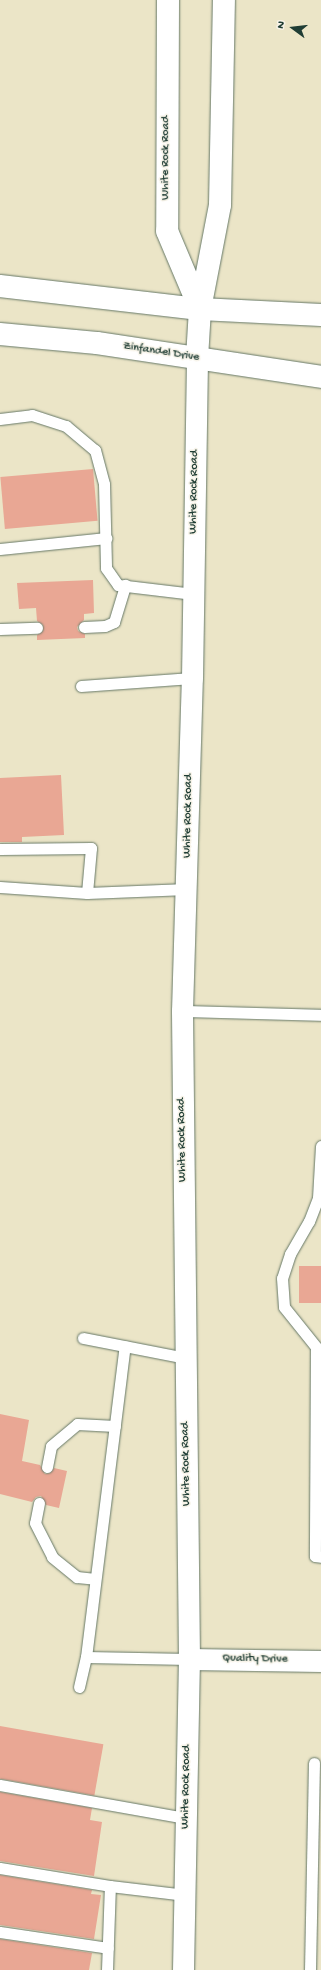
<!DOCTYPE html>
<html>
<head>
<meta charset="utf-8">
<style>
  body { margin:0 }
  #map { position:relative; width:321px; height:1970px; overflow:hidden; background:#ebe5c7; font-family:"Gochi Hand",sans-serif }
  div>[style] { position:absolute }
  .building>* { inset:0; background:#e9a794; transform-origin:0 0 }
  .roads { filter:drop-shadow(0 0 1px #667867) drop-shadow(0 0 1px #667867) }
  .service>* { height:11px; margin:-5.5px; padding:0 5.5px; transform-origin:5.5px; border-radius:5.5px; background:#fff }
  .minor>* { height:21px; margin:-10.5px; padding:0 10.5px; transform-origin:10.5px; border-radius:10.5px; background:#fff }
  .secondary>* { height:22px; margin:-11px; padding:0 11px; transform-origin:11px; border-radius:11px; background:#fff }
  span { translate:-50% -50%; white-space:nowrap; text-align:center; line-height:1.15; -webkit-text-stroke:3px #f7f3e8; paint-order:stroke }
  .street-label { font-size:12px; color:#1f3d34 }
  .north { position:absolute; left:273px; top:8px; width:40px; height:40px; -webkit-text-stroke:3px #f7f3e8; paint-order:stroke; rotate:285deg; font-size:11px; font-weight:700; line-height:16px; text-align:center; color:#1f3d34 }
  .north::after { content:''; display:block; margin:auto; width:14px; height:18px; background:#1f3d34; clip-path:polygon(50% 0,100% 100%,50% 72%,0 100%) }
</style>
</head>
<body>
<div id="map">
  <div class="building">
    <div style="left:93px;top:469px;width:52px;height:93px;rotate:85deg"></div>
    <div style="clip-path:polygon(93px 580px,94px 613px,84px 614px,84px 620px,77px 627px,78px 631px,85px 634px,85px 638px,37px 640px,37px 635px,43px 631px,43px 625px,37px 621px,36px 608px,19px 609px,17px 583px)"></div>
    <div style="clip-path:polygon(61px 775px,64px 835px,22px 837px,22px 842px,0 842px,0 778px)"></div>
    <div style="left:299px;top:1266px;width:22px;height:37px"></div>
    <div style="clip-path:polygon(0 1414px,29px 1420px,22px 1461px,40px 1465px,45px 1474px,50px 1473px,54px 1468px,67px 1471px,59px 1508px,46px 1505px,41px 1496px,36px 1497px,32px 1502px,0 1494px)"></div>
    <div style="left:0;top:1726px;width:105px;height:52px;rotate:10deg"></div>
    <div style="clip-path:polygon(0 1792px,92px 1808px,90px 1820px,102px 1822px,94px 1876px,0 1861px)"></div>
    <div style="clip-path:polygon(0 1875px,92px 1890px,91px 1894px,101px 1895px,94px 1939px,0 1925px)"></div>
    <div style="clip-path:polygon(0 1939px,92px 1953px,89px 1970px,0 1970px)"></div>
  </div>
  <div class="roads">
    <div class="service">
      <div style="left:0;top:419px;width:32px;rotate:-7deg"></div>
      <div style="left:32px;top:415px;width:36px;rotate:18deg"></div>
      <div style="left:66px;top:426px;width:38px;rotate:40deg"></div>
      <div style="left:95px;top:450px;width:35px;rotate:75deg"></div>
      <div style="left:104px;top:484px;width:84px;rotate:88.6deg"></div>
      <div style="left:106px;top:568px;width:21px;rotate:55deg"></div>
      <div style="left:118px;top:585px;width:76px;rotate:6.8deg"></div>
      <div style="left:0;top:549px;width:107px;rotate:-5.9deg"></div>
      <div style="left:84px;top:627px;width:21px;rotate:-3deg"></div>
      <div style="left:105px;top:626px;width:10px;rotate:-24deg"></div>
      <div style="left:114px;top:622px;width:39px;rotate:-73deg"></div>
      <div style="left:0;top:629px;width:37px;rotate:-2deg"></div>
      <div style="left:81px;top:686px;width:111px;rotate:-4.1deg"></div>
      <div style="left:0;top:849px;width:91px;rotate:-0.6deg"></div>
      <div style="left:91px;top:848px;width:45px;rotate:95.1deg"></div>
      <div style="left:0;top:887px;width:87px;rotate:3.9deg"></div>
      <div style="left:87px;top:893px;width:100px;rotate:-2.3deg"></div>
      <div style="left:182px;top:1011px;width:139px;rotate:1.6deg"></div>
      <div style="left:321px;top:1146px;width:52px;rotate:93.3deg"></div>
      <div style="left:318px;top:1198px;width:25px;rotate:111deg"></div>
      <div style="left:309px;top:1221px;width:38px;rotate:120deg"></div>
      <div style="left:290px;top:1254px;width:25px;rotate:108deg"></div>
      <div style="left:282px;top:1278px;width:29px;rotate:86deg"></div>
      <div style="left:284px;top:1307px;width:51px;rotate:51.3deg"></div>
      <div style="left:316px;top:1347px;width:209px;rotate:90.3deg"></div>
      <div style="left:315px;top:1556px;width:6px;rotate:9deg"></div>
      <div style="left:83px;top:1338px;width:105px;rotate:11deg"></div>
      <div style="left:47px;top:1467px;width:21px;rotate:-79deg"></div>
      <div style="left:51px;top:1446px;width:34px;rotate:-40deg"></div>
      <div style="left:77px;top:1424px;width:38px;rotate:3deg"></div>
      <div style="left:39px;top:1503px;width:20px;rotate:101deg"></div>
      <div style="left:35px;top:1523px;width:38px;rotate:63deg"></div>
      <div style="left:52px;top:1557px;width:32px;rotate:39deg"></div>
      <div style="left:77px;top:1577px;width:18px;rotate:6deg"></div>
      <div style="left:86px;top:1657px;width:103px;rotate:1.1deg"></div>
      <div style="left:79px;top:1687px;width:31px;rotate:-77deg"></div>
      <div style="left:86px;top:1657px;width:313px;rotate:-82.9deg"></div>
      <div style="left:0;top:1785px;width:189px;rotate:10.1deg"></div>
      <div style="left:0;top:1868px;width:111px;rotate:9.3deg"></div>
      <div style="left:0;top:1932px;width:109px;rotate:8.4deg"></div>
      <div style="left:107px;top:1970px;width:84px;rotate:-88deg"></div>
      <div style="left:110px;top:1886px;width:76px;rotate:6.8deg"></div>
      <div style="left:310px;top:1970px;width:207px;rotate:-88.9deg"></div>
    </div>
    <div class="minor">
      <div style="left:189px;top:1659px;width:132px;rotate:0.9deg"></div>
      <div style="left:183px;top:1970px;width:311px;rotate:-88.9deg"></div>
      <div style="left:189px;top:1659px;width:648px;rotate:-90.62deg"></div>
      <div style="left:182px;top:1011px;width:333px;rotate:-88.3deg"></div>
      <div style="left:192px;top:678px;width:320px;rotate:-89.1deg"></div>
    </div>
    <div class="secondary">
      <div style="left:168px;top:0;width:231px;rotate:90.2deg"></div>
      <div style="left:167px;top:231px;width:85px;rotate:67.1deg"></div>
      <div style="left:0;top:286px;width:201px;rotate:6.6deg"></div>
      <div style="left:200px;top:309px;width:121px;rotate:2.8deg"></div>
      <div style="left:0;top:334px;width:97px;rotate:5.3deg"></div>
      <div style="left:97px;top:343px;width:227px;rotate:8.6deg"></div>
      <div style="left:197px;top:358px;width:49px;rotate:-86.5deg"></div>
      <div style="left:200px;top:309px;width:106px;rotate:-79.1deg"></div>
      <div style="left:220px;top:205px;width:205px;rotate:-88.9deg"></div>
    </div>
  </div>
  <div class="street-label">
    <span style="left:167px;top:158px;rotate:-90deg">White Rock Road</span>
    <span style="left:161px;top:353px;rotate:9deg">Zinfandel Drive</span>
    <span style="left:195px;top:492px;rotate:-89deg">White Rock Road</span>
    <span style="left:189px;top:816px;rotate:-89deg">White Rock Road</span>
    <span style="left:183px;top:1140px;rotate:-91deg">White Rock Road</span>
    <span style="left:187px;top:1464px;rotate:-91deg">White Rock Road</span>
    <span style="left:255px;top:1660px;rotate:1deg">Quality Drive</span>
    <span style="left:187px;top:1787px;rotate:-89deg">White Rock Road</span>
  </div>
  <div class="north">N</div>
</div>
</body>
</html>
